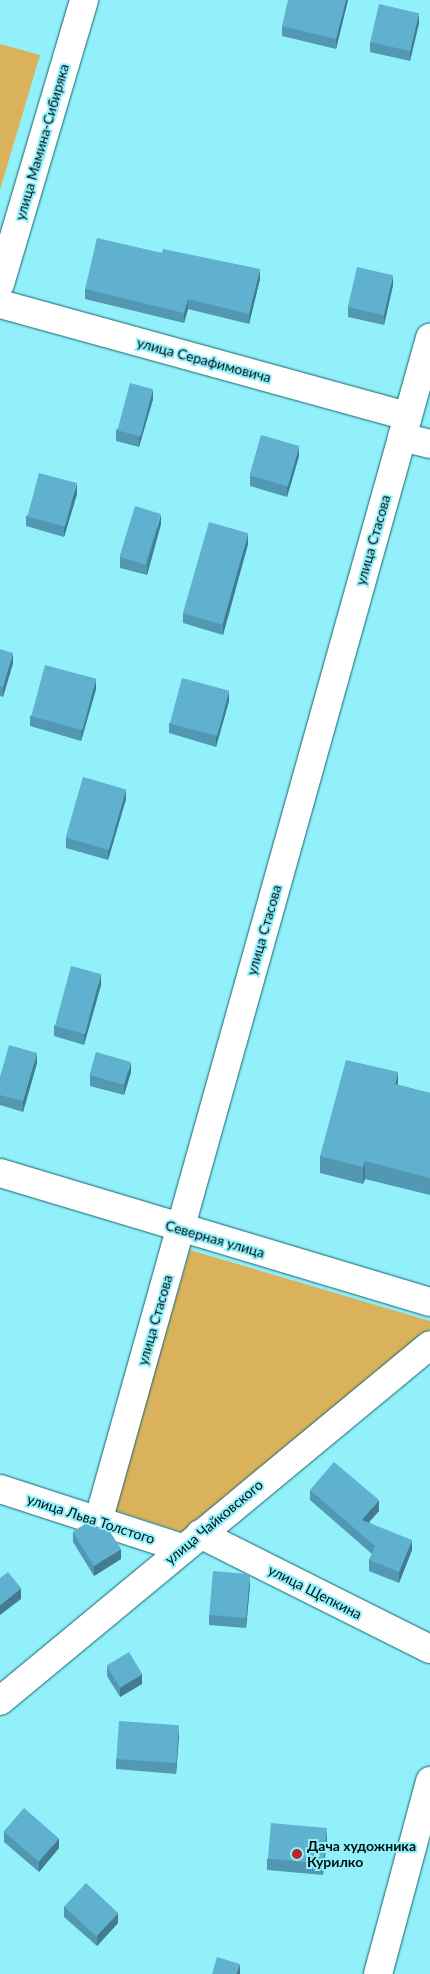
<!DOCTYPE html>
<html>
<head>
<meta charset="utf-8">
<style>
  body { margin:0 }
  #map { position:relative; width:430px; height:1974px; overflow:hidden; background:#92f0fb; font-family:Lato,sans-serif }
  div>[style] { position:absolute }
  .green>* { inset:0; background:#dab25c }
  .roads { filter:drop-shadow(0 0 1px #15646c) drop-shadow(0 0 1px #15646c) }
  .minor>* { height:28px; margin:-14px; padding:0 14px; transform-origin:14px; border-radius:14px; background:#fff }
  .wall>* { inset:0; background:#5398b2 }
  .shaded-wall>* { inset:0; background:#437c91 }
  .building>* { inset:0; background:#60b1cf; transform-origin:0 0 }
  .dots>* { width:14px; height:14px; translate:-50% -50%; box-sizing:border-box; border:2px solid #92f0fb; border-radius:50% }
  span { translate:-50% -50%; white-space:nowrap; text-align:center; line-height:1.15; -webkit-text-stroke:4px #92f0fb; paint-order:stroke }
  .street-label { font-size:14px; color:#000f11 }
  .poi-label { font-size:14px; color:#000f11; font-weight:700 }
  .left { translate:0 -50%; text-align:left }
</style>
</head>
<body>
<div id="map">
  <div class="green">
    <div style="clip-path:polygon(0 44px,40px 55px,0 190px)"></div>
    <div style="clip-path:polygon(190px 1250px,430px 1321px,430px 1329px,182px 1532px,114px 1510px)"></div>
  </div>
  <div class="roads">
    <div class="minor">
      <div style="left:0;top:284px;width:296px;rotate:-73.5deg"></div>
      <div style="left:0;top:304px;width:423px;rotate:15.4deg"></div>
      <div style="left:402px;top:437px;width:29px;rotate:14deg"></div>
      <div style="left:0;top:1173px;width:449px;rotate:16.7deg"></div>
      <div style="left:0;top:1489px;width:191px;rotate:18deg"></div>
      <div style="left:98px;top:1522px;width:1230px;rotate:-74.34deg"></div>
      <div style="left:200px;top:1534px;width:257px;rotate:26.6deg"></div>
      <div style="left:0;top:1701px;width:558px;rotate:-39.62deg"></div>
      <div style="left:378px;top:1974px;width:200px;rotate:-74.9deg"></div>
    </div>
  </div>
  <div class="wall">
    <div style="clip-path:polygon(348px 0,336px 49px,282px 36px,282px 26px)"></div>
    <div style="clip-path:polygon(419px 23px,410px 61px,370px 52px,370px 42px)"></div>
    <div style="clip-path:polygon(260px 279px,249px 324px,188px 309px,184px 323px,85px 299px,85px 289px)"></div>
    <div style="clip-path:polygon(393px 285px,384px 325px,348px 317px,348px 307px)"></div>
    <div style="clip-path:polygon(153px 399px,139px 447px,116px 441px,116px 430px)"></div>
    <div style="clip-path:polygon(299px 456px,287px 497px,250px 486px,250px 476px)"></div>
    <div style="clip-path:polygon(77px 494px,64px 537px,26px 526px,26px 516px)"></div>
    <div style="clip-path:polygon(161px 524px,147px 575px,120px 568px,120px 557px)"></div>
    <div style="clip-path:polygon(248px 544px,223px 635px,183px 623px,183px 613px)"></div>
    <div style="clip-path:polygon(0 649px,13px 663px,3px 697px,0 696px)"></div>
    <div style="clip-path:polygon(96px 689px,81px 741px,30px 726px,30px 716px)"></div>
    <div style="clip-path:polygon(229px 701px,216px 747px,169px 733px,169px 723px)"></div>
    <div style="clip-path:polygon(126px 799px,108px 860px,66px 848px,66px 838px)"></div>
    <div style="clip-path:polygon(101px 985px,84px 1045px,54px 1036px,54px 1026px)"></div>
    <div style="clip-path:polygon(37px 1063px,23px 1112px,0 1105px,0 1077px)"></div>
    <div style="clip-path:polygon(131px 1072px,124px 1095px,90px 1086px,90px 1075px)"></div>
    <div style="clip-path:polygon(398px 1085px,430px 1093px,430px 1195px,365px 1179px,363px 1184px,320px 1173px,320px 1156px)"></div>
    <div style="clip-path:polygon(310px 1490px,379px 1511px,369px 1522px,412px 1550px,399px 1583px,369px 1571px,369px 1560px,372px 1554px,310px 1500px)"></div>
    <div style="clip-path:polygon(73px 1532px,121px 1559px,94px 1576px,73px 1542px)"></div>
    <div style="clip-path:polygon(250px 1585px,246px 1628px,209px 1625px,209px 1615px)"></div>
    <div style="clip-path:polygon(107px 1665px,142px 1684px,120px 1697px,107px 1676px)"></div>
    <div style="clip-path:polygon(179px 1736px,176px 1774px,116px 1769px,116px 1759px)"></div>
    <div style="clip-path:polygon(4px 1832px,59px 1848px,39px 1872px,4px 1842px)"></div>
    <div style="clip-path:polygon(327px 1839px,323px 1875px,267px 1870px,267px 1859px)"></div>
    <div style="clip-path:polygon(64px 1906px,118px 1923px,97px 1946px,64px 1917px)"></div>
  </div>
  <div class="shaded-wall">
    <div style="clip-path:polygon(346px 0,348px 0,336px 49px,336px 39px)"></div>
    <div style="clip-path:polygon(419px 13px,419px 23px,410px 61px,410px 51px)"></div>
    <div style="clip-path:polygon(260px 269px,260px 279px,249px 324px,249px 314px)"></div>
    <div style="clip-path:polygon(393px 275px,393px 285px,384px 325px,384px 315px)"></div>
    <div style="clip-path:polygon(188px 299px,188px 309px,184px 323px,184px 313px)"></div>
    <div style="clip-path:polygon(153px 389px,153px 399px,139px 447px,139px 437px)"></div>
    <div style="clip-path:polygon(299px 446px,299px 456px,287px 497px,287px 487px)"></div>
    <div style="clip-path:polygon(77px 483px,77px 494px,64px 537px,64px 527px)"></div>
    <div style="clip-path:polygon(161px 514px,161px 524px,147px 575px,147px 565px)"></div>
    <div style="clip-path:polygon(248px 533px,248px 544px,223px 635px,223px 624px)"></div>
    <div style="clip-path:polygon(13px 653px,13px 663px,3px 697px,3px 687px)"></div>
    <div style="clip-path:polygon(96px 679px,96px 689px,81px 741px,81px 731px)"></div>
    <div style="clip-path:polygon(229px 691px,229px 701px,216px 747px,216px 736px)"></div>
    <div style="clip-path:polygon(126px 789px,126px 799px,108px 860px,108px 850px)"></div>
    <div style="clip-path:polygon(101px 974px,101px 985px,84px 1045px,84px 1035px)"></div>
    <div style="clip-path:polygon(37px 1053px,37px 1063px,23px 1112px,23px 1101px)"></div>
    <div style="clip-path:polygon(131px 1062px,131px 1072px,124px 1095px,124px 1085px)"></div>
    <div style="clip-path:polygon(398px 1072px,398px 1090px,395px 1084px)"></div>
    <div style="clip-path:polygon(365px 1161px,365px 1179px,363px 1184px,363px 1167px)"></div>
    <div style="clip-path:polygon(379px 1500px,379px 1511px,362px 1530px,362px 1520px)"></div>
    <div style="clip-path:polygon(412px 1540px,412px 1550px,399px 1583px,399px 1572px)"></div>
    <div style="clip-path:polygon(121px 1549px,121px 1559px,94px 1576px,94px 1566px)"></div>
    <div style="clip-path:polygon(250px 1574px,250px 1585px,246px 1628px,246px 1618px)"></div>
    <div style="clip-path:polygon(21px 1588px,21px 1599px,0 1615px,0 1605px)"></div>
    <div style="clip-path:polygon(142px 1674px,142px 1684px,120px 1697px,120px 1687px)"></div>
    <div style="clip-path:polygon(179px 1725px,179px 1736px,176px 1774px,176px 1764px)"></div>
    <div style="clip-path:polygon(327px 1828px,327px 1839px,323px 1875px,323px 1865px)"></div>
    <div style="clip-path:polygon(59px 1838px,59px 1848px,39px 1872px,39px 1862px)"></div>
    <div style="clip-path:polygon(118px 1913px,118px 1923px,97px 1946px,97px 1936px)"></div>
    <div style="clip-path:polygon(240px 1964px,240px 1974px,236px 1974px)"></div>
  </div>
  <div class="building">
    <div style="clip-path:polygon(288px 0,346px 0,336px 39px,282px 26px)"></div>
    <div style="left:379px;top:4px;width:41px;height:39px;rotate:13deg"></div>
    <div style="clip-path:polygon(97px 238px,162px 253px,163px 249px,260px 269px,249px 314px,188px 299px,184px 313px,85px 289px)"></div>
    <div style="left:357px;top:267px;width:37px;height:41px;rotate:13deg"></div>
    <div style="left:130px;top:383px;width:24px;height:49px;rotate:15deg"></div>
    <div style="left:261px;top:435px;width:40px;height:42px;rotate:16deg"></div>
    <div style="left:39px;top:473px;width:39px;height:45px;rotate:15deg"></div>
    <div style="left:135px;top:506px;width:27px;height:53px;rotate:17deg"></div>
    <div style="left:209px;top:522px;width:41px;height:95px;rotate:16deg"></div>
    <div style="clip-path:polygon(0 649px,13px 653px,3px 687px,0 686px)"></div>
    <div style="left:45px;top:665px;width:53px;height:53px;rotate:15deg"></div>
    <div style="left:182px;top:678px;width:49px;height:47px;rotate:15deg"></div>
    <div style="left:83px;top:777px;width:45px;height:63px;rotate:16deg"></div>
    <div style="left:71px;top:966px;width:31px;height:62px;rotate:15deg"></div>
    <div style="clip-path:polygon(9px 1045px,37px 1053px,23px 1101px,0 1095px,0 1077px)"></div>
    <div style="left:96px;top:1052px;width:36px;height:24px;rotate:16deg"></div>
    <div style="clip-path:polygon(346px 1060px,398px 1072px,395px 1084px,430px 1093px,430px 1178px,365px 1161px,363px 1167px,320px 1156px)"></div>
    <div style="clip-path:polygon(334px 1462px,379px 1500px,362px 1520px,412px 1540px,399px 1572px,369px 1560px,375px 1546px,310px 1490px)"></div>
    <div style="clip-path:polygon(86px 1523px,109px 1530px,121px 1549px,94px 1566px,73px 1532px)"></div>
    <div style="left:213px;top:1571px;width:37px;height:44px;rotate:5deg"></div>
    <div style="clip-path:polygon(8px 1572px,21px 1588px,0 1605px,0 1578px)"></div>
    <div style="left:129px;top:1652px;width:26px;height:26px;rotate:59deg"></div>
    <div style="left:119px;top:1721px;width:60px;height:38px;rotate:4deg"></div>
    <div style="left:24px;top:1808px;width:46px;height:31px;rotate:41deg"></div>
    <div style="left:271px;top:1823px;width:56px;height:36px;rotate:5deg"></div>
    <div style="left:86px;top:1883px;width:44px;height:32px;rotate:43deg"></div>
    <div style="clip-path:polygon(217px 1957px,240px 1964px,236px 1974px,212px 1974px)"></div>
  </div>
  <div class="dots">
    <div style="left:297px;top:1854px;background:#b7262c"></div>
  </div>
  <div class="street-label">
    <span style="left:42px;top:142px;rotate:-74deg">улица Мамина-Сибиряка</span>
    <span style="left:204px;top:360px;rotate:15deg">улица Серафимовича</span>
    <span style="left:373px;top:540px;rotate:-74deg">улица Стасова</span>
    <span style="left:264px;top:930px;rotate:-74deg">улица Стасова</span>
    <span style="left:215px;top:1239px;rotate:16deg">Северная улица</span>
    <span style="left:155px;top:1320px;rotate:-74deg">улица Стасова</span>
    <span style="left:91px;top:1519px;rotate:18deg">улица Льва Толстого</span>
    <span style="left:214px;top:1522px;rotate:-40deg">улица Чайковского</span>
    <span style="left:315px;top:1592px;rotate:27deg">улица Щепкина</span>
  </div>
  <div class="poi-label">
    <span class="left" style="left:307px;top:1854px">Дача художника<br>Курилко</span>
  </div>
</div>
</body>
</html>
